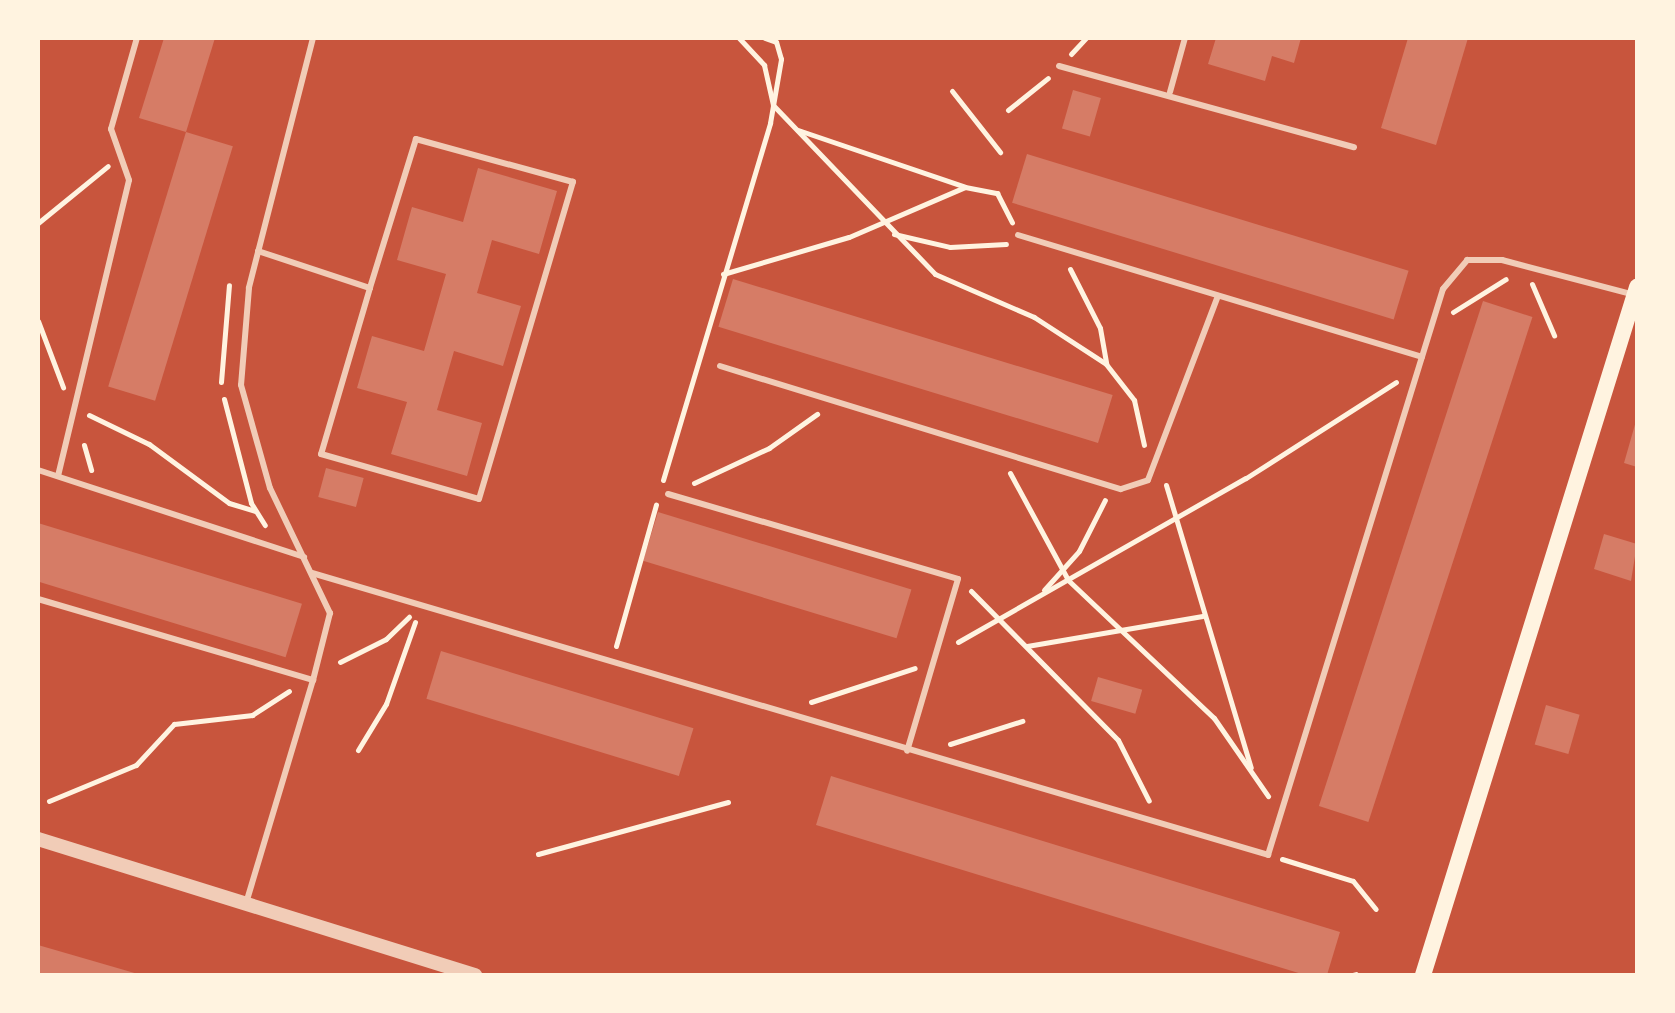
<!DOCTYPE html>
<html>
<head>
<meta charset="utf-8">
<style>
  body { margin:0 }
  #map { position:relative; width:1675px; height:1013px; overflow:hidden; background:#c8553d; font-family:Arial,sans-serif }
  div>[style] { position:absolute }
  .building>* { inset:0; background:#d67c66; transform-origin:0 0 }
  .path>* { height:5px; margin:-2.5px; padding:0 2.5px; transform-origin:2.5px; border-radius:2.5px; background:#fff3e0 }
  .service>* { height:6px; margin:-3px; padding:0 3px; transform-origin:3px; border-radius:3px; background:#f1ccb7 }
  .tertiary>* { height:14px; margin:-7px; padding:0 7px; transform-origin:7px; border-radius:7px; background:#f1ccb7 }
  .secondary>* { height:16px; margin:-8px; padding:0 8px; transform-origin:8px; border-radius:8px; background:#fff3e0 }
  span { translate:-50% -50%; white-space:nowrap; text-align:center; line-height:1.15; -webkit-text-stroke:7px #fff3e0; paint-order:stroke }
  .frame { position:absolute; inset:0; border:40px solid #fff3e0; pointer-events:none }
</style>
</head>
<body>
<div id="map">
  <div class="building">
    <div style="clip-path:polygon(164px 38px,215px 38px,186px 132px,139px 118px)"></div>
    <div style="clip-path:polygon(1216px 38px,1301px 38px,1294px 63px,1272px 56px,1265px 81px,1208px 64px)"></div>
    <div style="clip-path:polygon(1408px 38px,1468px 38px,1436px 145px,1381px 128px)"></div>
    <div style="left:1073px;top:90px;width:29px;height:40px;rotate:16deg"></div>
    <div style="left:186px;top:132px;width:49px;height:266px;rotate:17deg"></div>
    <div style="left:1027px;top:154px;width:399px;height:51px;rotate:17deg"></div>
    <div style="clip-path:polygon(478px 168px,557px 191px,539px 254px,492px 240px,477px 293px,521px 306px,503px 366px,454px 351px,437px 410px,482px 423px,467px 476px,391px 454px,407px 402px,357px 388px,372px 336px,424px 351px,446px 274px,397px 260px,412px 207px,463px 222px)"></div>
    <div style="left:733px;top:279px;width:397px;height:50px;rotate:17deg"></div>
    <div style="left:1483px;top:301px;width:52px;height:531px;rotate:18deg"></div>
    <div style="clip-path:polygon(1636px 421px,1637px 421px,1637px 467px,1624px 463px)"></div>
    <div style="left:326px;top:468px;width:39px;height:30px;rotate:15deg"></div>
    <div style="left:658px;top:512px;width:265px;height:51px;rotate:17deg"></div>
    <div style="left:38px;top:523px;width:276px;height:56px;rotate:17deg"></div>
    <div style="clip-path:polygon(1604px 534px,1637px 544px,1631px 581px,1594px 569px)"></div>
    <div style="left:441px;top:651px;width:264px;height:50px;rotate:17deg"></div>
    <div style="left:1098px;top:677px;width:46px;height:25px;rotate:16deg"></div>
    <div style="left:1546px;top:705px;width:35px;height:41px;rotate:16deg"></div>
    <div style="clip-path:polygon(831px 776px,1340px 932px,1327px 975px,1305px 975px,816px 825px)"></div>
    <div style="clip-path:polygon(38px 945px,138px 974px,138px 975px,38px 975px)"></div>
  </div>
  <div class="path">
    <div style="left:739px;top:38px;width:37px;rotate:47deg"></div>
    <div style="left:764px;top:65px;width:41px;rotate:77.3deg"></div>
    <div style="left:773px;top:105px;width:234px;rotate:46.2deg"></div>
    <div style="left:935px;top:274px;width:108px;rotate:23.5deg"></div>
    <div style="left:1034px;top:317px;width:86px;rotate:33.1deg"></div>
    <div style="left:1106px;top:364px;width:46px;rotate:52.1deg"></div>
    <div style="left:1134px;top:400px;width:46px;rotate:77.5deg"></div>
    <div style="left:1071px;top:54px;width:22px;rotate:-47deg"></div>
    <div style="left:952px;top:91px;width:78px;rotate:51.8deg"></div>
    <div style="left:1008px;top:110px;width:51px;rotate:-38.7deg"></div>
    <div style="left:798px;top:130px;width:176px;rotate:18.8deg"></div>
    <div style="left:38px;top:223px;width:90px;rotate:-39.2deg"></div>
    <div style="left:894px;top:234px;width:57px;rotate:13.1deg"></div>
    <div style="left:950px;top:247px;width:56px;rotate:-3.1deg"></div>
    <div style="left:1070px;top:269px;width:66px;rotate:63deg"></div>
    <div style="left:1100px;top:328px;width:36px;rotate:80deg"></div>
    <div style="left:723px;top:274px;width:131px;rotate:-16.4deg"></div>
    <div style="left:849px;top:237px;width:126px;rotate:-23.3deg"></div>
    <div style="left:965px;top:187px;width:33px;rotate:11deg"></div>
    <div style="left:997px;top:193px;width:33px;rotate:63deg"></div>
    <div style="left:1532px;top:284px;width:56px;rotate:66.7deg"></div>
    <div style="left:1453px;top:312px;width:62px;rotate:-31.9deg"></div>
    <div style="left:38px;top:321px;width:71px;rotate:69.3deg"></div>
    <div style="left:221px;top:382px;width:97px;rotate:-85.3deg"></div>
    <div style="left:224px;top:399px;width:107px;rotate:75.4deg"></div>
    <div style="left:251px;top:503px;width:26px;rotate:58deg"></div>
    <div style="left:89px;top:415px;width:67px;rotate:25.8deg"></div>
    <div style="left:149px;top:444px;width:99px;rotate:36.4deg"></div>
    <div style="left:229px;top:503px;width:27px;rotate:17deg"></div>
    <div style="left:84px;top:445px;width:26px;rotate:74deg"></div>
    <div style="left:1010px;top:473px;width:122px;rotate:61.5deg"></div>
    <div style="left:1068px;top:580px;width:201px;rotate:43.4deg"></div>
    <div style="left:1214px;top:718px;width:95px;rotate:55.3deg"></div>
    <div style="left:663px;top:480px;width:373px;rotate:-73.3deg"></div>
    <div style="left:770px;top:123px;width:65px;rotate:-80.2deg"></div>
    <div style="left:781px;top:59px;width:18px;rotate:-106deg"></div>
    <div style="left:776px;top:42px;width:12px;rotate:-160deg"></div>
    <div style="left:694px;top:483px;width:83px;rotate:-25deg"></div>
    <div style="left:769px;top:448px;width:59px;rotate:-35.3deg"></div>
    <div style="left:1166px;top:485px;width:295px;rotate:73.3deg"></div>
    <div style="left:1044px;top:590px;width:52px;rotate:-48.1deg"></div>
    <div style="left:1079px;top:551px;width:57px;rotate:-63deg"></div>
    <div style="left:971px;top:591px;width:209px;rotate:45.4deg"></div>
    <div style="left:1118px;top:740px;width:68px;rotate:63.1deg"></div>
    <div style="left:958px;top:642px;width:331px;rotate:-29.7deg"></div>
    <div style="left:1246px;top:478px;width:178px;rotate:-32.6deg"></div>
    <div style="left:616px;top:646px;width:147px;rotate:-74.2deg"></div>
    <div style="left:1027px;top:646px;width:178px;rotate:-9.7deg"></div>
    <div style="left:340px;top:662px;width:51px;rotate:-26.6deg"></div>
    <div style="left:386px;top:639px;width:32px;rotate:-44deg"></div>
    <div style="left:811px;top:702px;width:109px;rotate:-18.1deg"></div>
    <div style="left:950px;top:744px;width:76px;rotate:-17.7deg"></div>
    <div style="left:358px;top:750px;width:54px;rotate:-58.7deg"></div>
    <div style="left:386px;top:704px;width:87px;rotate:-70.5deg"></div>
    <div style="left:49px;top:801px;width:94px;rotate:-22.5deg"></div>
    <div style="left:136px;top:765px;width:56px;rotate:-47.2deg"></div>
    <div style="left:174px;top:724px;width:79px;rotate:-6.6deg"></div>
    <div style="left:252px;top:715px;width:44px;rotate:-33deg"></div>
    <div style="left:538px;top:854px;width:197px;rotate:-15.3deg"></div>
    <div style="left:1282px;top:859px;width:74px;rotate:17.2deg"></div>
    <div style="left:1353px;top:881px;width:36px;rotate:51deg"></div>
    <div style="left:1353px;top:975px;width:3px;rotate:-18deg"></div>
  </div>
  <div class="service">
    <div style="left:313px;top:38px;width:258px;rotate:104.4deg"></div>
    <div style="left:249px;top:288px;width:97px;rotate:94.7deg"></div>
    <div style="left:241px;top:385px;width:107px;rotate:74.3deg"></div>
    <div style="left:270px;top:488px;width:139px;rotate:64.4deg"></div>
    <div style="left:330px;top:613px;width:69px;rotate:104.2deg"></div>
    <div style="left:1059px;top:66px;width:306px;rotate:15.4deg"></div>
    <div style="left:1170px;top:92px;width:56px;rotate:-74.5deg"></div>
    <div style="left:1018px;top:235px;width:422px;rotate:16.8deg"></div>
    <div style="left:258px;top:251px;width:118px;rotate:18.3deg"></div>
    <div style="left:370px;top:288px;width:173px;rotate:106.4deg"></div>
    <div style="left:321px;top:454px;width:164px;rotate:15.9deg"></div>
    <div style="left:479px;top:499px;width:331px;rotate:-73.5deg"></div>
    <div style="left:573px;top:182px;width:163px;rotate:-164.7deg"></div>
    <div style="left:416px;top:139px;width:156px;rotate:107.2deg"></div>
    <div style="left:720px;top:366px;width:419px;rotate:17.1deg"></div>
    <div style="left:1121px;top:489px;width:28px;rotate:-18deg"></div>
    <div style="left:1148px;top:480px;width:197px;rotate:-69.2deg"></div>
    <div style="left:38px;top:470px;width:280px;rotate:18.1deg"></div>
    <div style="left:58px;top:476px;width:304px;rotate:-76.5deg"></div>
    <div style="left:129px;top:180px;width:54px;rotate:-109.4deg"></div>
    <div style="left:111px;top:129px;width:95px;rotate:-74.1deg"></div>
    <div style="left:668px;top:494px;width:302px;rotate:16.3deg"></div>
    <div style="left:958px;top:579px;width:179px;rotate:106.5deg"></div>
    <div style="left:312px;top:573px;width:997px;rotate:16.43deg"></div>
    <div style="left:1268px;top:855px;width:592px;rotate:-72.82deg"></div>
    <div style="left:1443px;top:289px;width:38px;rotate:-50deg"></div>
    <div style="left:1467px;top:260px;width:35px"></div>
    <div style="left:1502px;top:260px;width:133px;rotate:14.8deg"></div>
    <div style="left:38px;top:599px;width:287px;rotate:16.4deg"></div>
    <div style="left:313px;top:680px;width:233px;rotate:106.7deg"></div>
  </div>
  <div class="tertiary">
    <div style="left:38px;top:839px;width:458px;rotate:17.3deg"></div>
  </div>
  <div class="secondary">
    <div style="left:1423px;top:975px;width:721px;rotate:-72.72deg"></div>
  </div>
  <div class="frame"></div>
</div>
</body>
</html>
